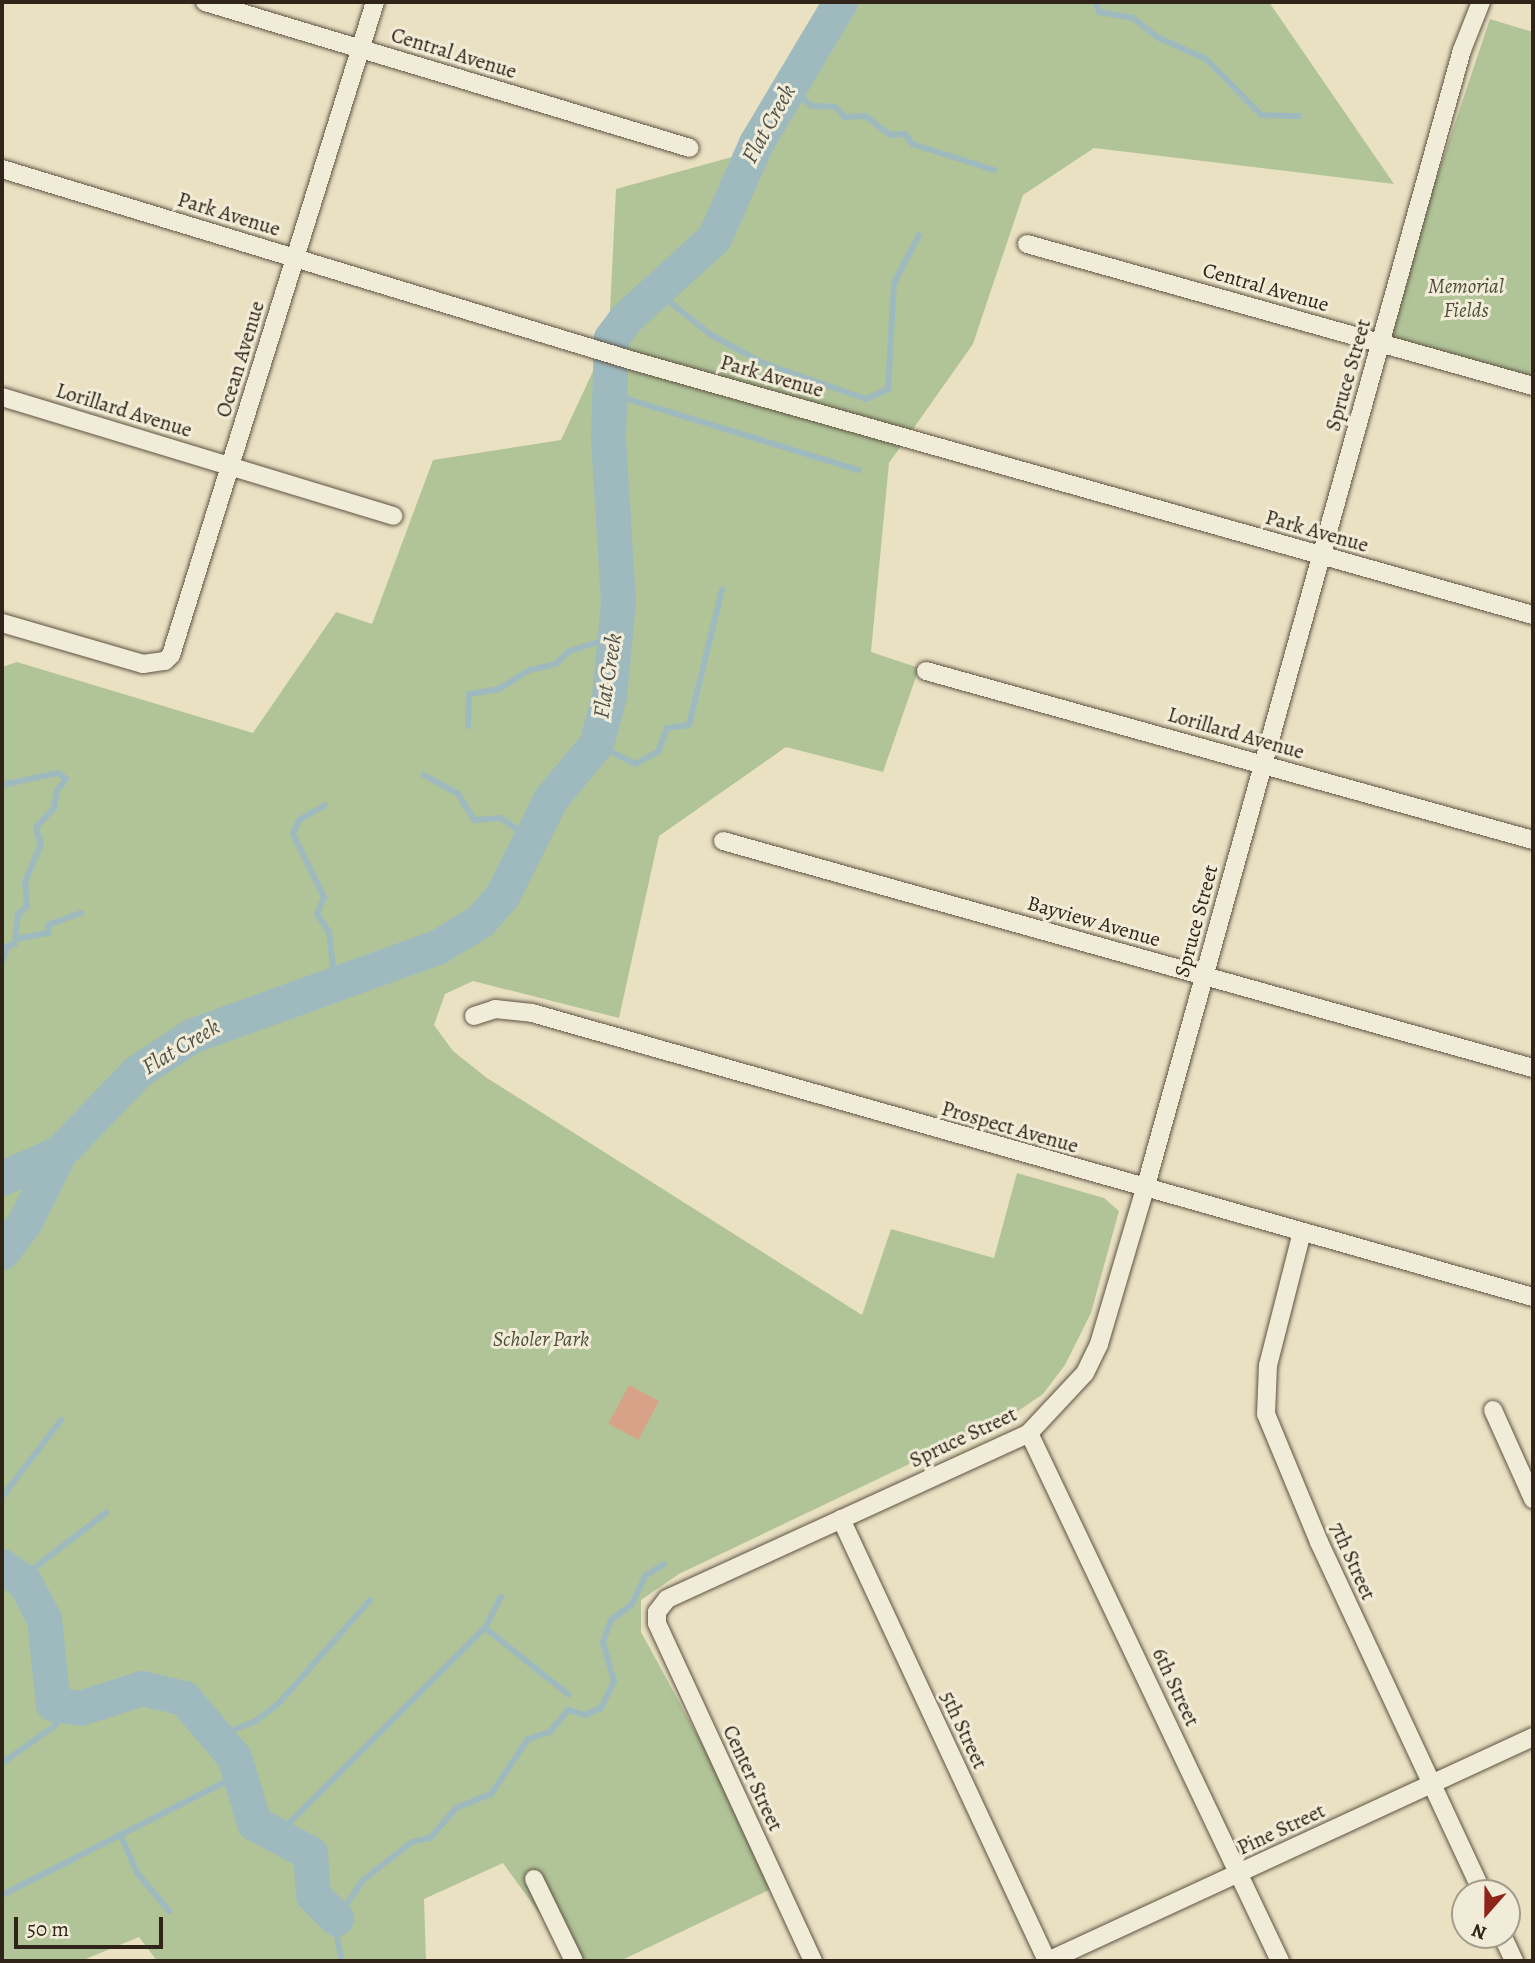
<!DOCTYPE html>
<html>
<head>
<meta charset="utf-8">
<style>
  body { margin:0 }
  #map { position:relative; width:1535px; height:1963px; overflow:hidden; background:#eae1c3; font-family:Alegreya,serif }
  div>[style] { position:absolute }
  .green>* { inset:0; background:#b1c498 }
  .stream>* { height:6px; margin:-3px; padding:0 3px; transform-origin:3px; border-radius:3px; background:#9ebabf }
  .river>* { height:35px; margin:-17.5px; padding:0 17.5px; transform-origin:17.5px; border-radius:17.5px; background:#9ebabf }
  .building>* { inset:0; background:#d8a288; transform-origin:0 0 }
  .roads { filter:drop-shadow(0 0 2px #5e5343) drop-shadow(0 0 2px #5e5343) }
  .street>* { height:18px; margin:-9px; padding:0 9px; transform-origin:9px; border-radius:9px; background:#f1ecd8 }
  span { translate:-50% -50%; white-space:nowrap; text-align:center; line-height:1.15; -webkit-text-stroke:6px #f1ecd8; paint-order:stroke }
  .street-label { font-size:21px; color:#302418 }
  .park-label { font-size:21px; color:#504c38; font-style:italic }
  .water-label { font-size:23px; color:#51514a; font-style:italic }
  .frame { position:absolute; inset:0; border:4px solid #302418; pointer-events:none }
  .north { position:absolute; left:1451px; top:1879px; width:70px; height:70px; box-sizing:border-box; background:#f1ecd8; border:2px solid #a49c8b; border-radius:50%; rotate:201deg; font-size:19px; font-weight:700; line-height:28px; text-align:center; color:#302418 }
  .north::after { content:''; display:block; margin:auto; width:24px; height:32px; background:#8f2418; clip-path:polygon(50% 0,100% 100%,50% 72%,0 100%) }
  .scale { position:absolute; left:14px; top:1917px; width:149px; height:32px; box-sizing:border-box; border:4px solid #302418; border-top:0; padding-left:9px; font-size:21px; line-height:24px; white-space:nowrap; color:#302418; -webkit-text-stroke:5px #f1ecd8; paint-order:stroke }
</style>
</head>
<body>
<div id="map">
  <div class="green">
    <div style="clip-path:polygon(824px 2px,1269px 2px,1394px 184px,1094px 148px,1023px 195px,973px 344px,889px 463px,871px 652px,919px 668px,883px 772px,786px 747px,659px 836px,619px 1018px,473px 981px,445px 994px,434px 1025px,453px 1051px,487px 1078px,862px 1315px,891px 1229px,994px 1258px,1017px 1173px,1104px 1198px,1119px 1211px,1091px 1313px,1065px 1365px,1043px 1394px,1014px 1414px,679px 1574px,641px 1600px,641px 1632px,779px 1885px,620px 1961px,574px 1961px,503px 1863px,424px 1899px,426px 1961px,157px 1961px,139px 1937px,81px 1961px,2px 1961px,2px 667px,17px 662px,253px 733px,336px 612px,372px 624px,433px 460px,561px 440px,594px 369px,610px 311px,616px 189px,732px 157px)"></div>
    <div style="clip-path:polygon(1490px 19px,1533px 32px,1533px 386px,1381px 343px)"></div>
  </div>
  <div class="stream">
    <div style="left:1096px;top:2px;width:10px;rotate:73deg"></div>
    <div style="left:1099px;top:12px;width:35px;rotate:10deg"></div>
    <div style="left:1133px;top:18px;width:31px;rotate:38deg"></div>
    <div style="left:1157px;top:37px;width:54px;rotate:24.2deg"></div>
    <div style="left:1206px;top:59px;width:78px;rotate:45.5deg"></div>
    <div style="left:1261px;top:115px;width:38px;rotate:2deg"></div>
    <div style="left:789px;top:87px;width:30px;rotate:40deg"></div>
    <div style="left:812px;top:106px;width:23px;rotate:2deg"></div>
    <div style="left:835px;top:107px;width:14px;rotate:45deg"></div>
    <div style="left:845px;top:117px;width:20px;rotate:-3deg"></div>
    <div style="left:865px;top:116px;width:31px;rotate:37deg"></div>
    <div style="left:890px;top:135px;width:15px;rotate:-4deg"></div>
    <div style="left:905px;top:134px;width:12px;rotate:55deg"></div>
    <div style="left:912px;top:144px;width:86px;rotate:17.6deg"></div>
    <div style="left:655px;top:290px;width:72px;rotate:38.8deg"></div>
    <div style="left:711px;top:335px;width:59px;rotate:28.3deg"></div>
    <div style="left:763px;top:363px;width:109px;rotate:19.3deg"></div>
    <div style="left:866px;top:399px;width:24px;rotate:-24deg"></div>
    <div style="left:888px;top:389px;width:106px;rotate:-86.8deg"></div>
    <div style="left:894px;top:283px;width:54px;rotate:-62.5deg"></div>
    <div style="left:608px;top:393px;width:262px;rotate:17.1deg"></div>
    <div style="left:468px;top:726px;width:32px;rotate:-88deg"></div>
    <div style="left:469px;top:694px;width:30px;rotate:-9deg"></div>
    <div style="left:499px;top:689px;width:36px;rotate:-32deg"></div>
    <div style="left:530px;top:670px;width:27px;rotate:-13deg"></div>
    <div style="left:556px;top:664px;width:18px;rotate:-45deg"></div>
    <div style="left:569px;top:651px;width:50px;rotate:-17.4deg"></div>
    <div style="left:596px;top:744px;width:44px;rotate:27.1deg"></div>
    <div style="left:635px;top:764px;width:26px;rotate:-28deg"></div>
    <div style="left:658px;top:752px;width:26px;rotate:-69deg"></div>
    <div style="left:667px;top:728px;width:22px;rotate:-8deg"></div>
    <div style="left:689px;top:725px;width:139px;rotate:-76.3deg"></div>
    <div style="left:424px;top:775px;width:39px;rotate:29deg"></div>
    <div style="left:458px;top:794px;width:31px;rotate:58deg"></div>
    <div style="left:474px;top:820px;width:27px;rotate:-4deg"></div>
    <div style="left:501px;top:818px;width:37px;rotate:35deg"></div>
    <div style="left:2px;top:785px;width:57px;rotate:-12.1deg"></div>
    <div style="left:58px;top:773px;width:10px;rotate:37deg"></div>
    <div style="left:66px;top:779px;width:14px;rotate:129deg"></div>
    <div style="left:57px;top:790px;width:18px;rotate:99deg"></div>
    <div style="left:54px;top:808px;width:26px;rotate:133deg"></div>
    <div style="left:36px;top:827px;width:18px;rotate:74deg"></div>
    <div style="left:41px;top:844px;width:41px;rotate:112.8deg"></div>
    <div style="left:25px;top:882px;width:24px;rotate:85deg"></div>
    <div style="left:27px;top:906px;width:12px;rotate:138deg"></div>
    <div style="left:18px;top:914px;width:30px;rotate:96deg"></div>
    <div style="left:15px;top:944px;width:14px;rotate:163deg"></div>
    <div style="left:325px;top:805px;width:30px;rotate:150deg"></div>
    <div style="left:299px;top:820px;width:15px;rotate:113deg"></div>
    <div style="left:293px;top:834px;width:70px;rotate:63.8deg"></div>
    <div style="left:324px;top:897px;width:18px;rotate:112deg"></div>
    <div style="left:317px;top:914px;width:22px;rotate:56deg"></div>
    <div style="left:329px;top:932px;width:53px;rotate:83.5deg"></div>
    <div style="left:16px;top:939px;width:33px;rotate:-11deg"></div>
    <div style="left:48px;top:933px;width:8px;rotate:-90deg"></div>
    <div style="left:48px;top:925px;width:35px;rotate:-20deg"></div>
    <div style="left:2px;top:963px;width:15px;rotate:-74deg"></div>
    <div style="left:2px;top:1497px;width:97px;rotate:-52.5deg"></div>
    <div style="left:21px;top:1578px;width:108px;rotate:-37.5deg"></div>
    <div style="left:485px;top:1628px;width:107px;rotate:38.6deg"></div>
    <div style="left:218px;top:1736px;width:41px;rotate:-21.5deg"></div>
    <div style="left:256px;top:1721px;width:29px;rotate:-38deg"></div>
    <div style="left:279px;top:1703px;width:137px;rotate:-48.5deg"></div>
    <div style="left:2px;top:1763px;width:61px;rotate:-35deg"></div>
    <div style="left:52px;top:1728px;width:25px;rotate:-47deg"></div>
    <div style="left:120px;top:1834px;width:43px;rotate:66.4deg"></div>
    <div style="left:137px;top:1873px;width:50px;rotate:49.9deg"></div>
    <div style="left:277px;top:1835px;width:293px;rotate:-44.9deg"></div>
    <div style="left:485px;top:1628px;width:35px;rotate:-63deg"></div>
    <div style="left:2px;top:1895px;width:267px;rotate:-26.9deg"></div>
    <div style="left:342px;top:1961px;width:39px;rotate:-102deg"></div>
    <div style="left:334px;top:1923px;width:52px;rotate:-56deg"></div>
    <div style="left:363px;top:1880px;width:62px;rotate:-37.8deg"></div>
    <div style="left:412px;top:1842px;width:18px;rotate:-13deg"></div>
    <div style="left:430px;top:1838px;width:40px;rotate:-49deg"></div>
    <div style="left:456px;top:1808px;width:38px;rotate:-22deg"></div>
    <div style="left:491px;top:1794px;width:66px;rotate:-56.1deg"></div>
    <div style="left:528px;top:1739px;width:23px;rotate:-18deg"></div>
    <div style="left:550px;top:1732px;width:28px;rotate:-51deg"></div>
    <div style="left:568px;top:1710px;width:18px;rotate:16deg"></div>
    <div style="left:585px;top:1715px;width:17px;rotate:-24deg"></div>
    <div style="left:601px;top:1708px;width:30px;rotate:-64deg"></div>
    <div style="left:614px;top:1681px;width:40px;rotate:-106deg"></div>
    <div style="left:603px;top:1643px;width:24px;rotate:-71deg"></div>
    <div style="left:611px;top:1620px;width:26px;rotate:-37deg"></div>
    <div style="left:632px;top:1604px;width:31px;rotate:-65deg"></div>
    <div style="left:645px;top:1576px;width:22px;rotate:-32deg"></div>
  </div>
  <div class="river">
    <div style="left:2px;top:1178px;width:62px;rotate:-23.7deg"></div>
    <div style="left:59px;top:1153px;width:114px;rotate:-46.1deg"></div>
    <div style="left:138px;top:1071px;width:64px;rotate:-33.4deg"></div>
    <div style="left:191px;top:1036px;width:262px;rotate:-19.9deg"></div>
    <div style="left:437px;top:947px;width:50px;rotate:-31.2deg"></div>
    <div style="left:480px;top:921px;width:33px;rotate:-49deg"></div>
    <div style="left:502px;top:896px;width:110px;rotate:-63.4deg"></div>
    <div style="left:551px;top:798px;width:70px;rotate:-50.2deg"></div>
    <div style="left:596px;top:744px;width:50px;rotate:-74.8deg"></div>
    <div style="left:609px;top:696px;width:94px;rotate:-84.5deg"></div>
    <div style="left:618px;top:602px;width:164px;rotate:-93.5deg"></div>
    <div style="left:608px;top:438px;width:100px;rotate:-88.3deg"></div>
    <div style="left:611px;top:338px;width:25px;rotate:-53deg"></div>
    <div style="left:626px;top:318px;width:119px;rotate:-42.3deg"></div>
    <div style="left:714px;top:238px;width:104px;rotate:-66.1deg"></div>
    <div style="left:756px;top:143px;width:164px;rotate:-59.2deg"></div>
    <div style="left:2px;top:1252px;width:36px;rotate:-53deg"></div>
    <div style="left:24px;top:1223px;width:78px;rotate:-63.4deg"></div>
    <div style="left:2px;top:1566px;width:29px;rotate:36deg"></div>
    <div style="left:25px;top:1583px;width:41px;rotate:62.2deg"></div>
    <div style="left:44px;top:1619px;width:85px;rotate:84deg"></div>
    <div style="left:53px;top:1704px;width:27px;rotate:8deg"></div>
    <div style="left:80px;top:1708px;width:65px;rotate:-17.9deg"></div>
    <div style="left:142px;top:1688px;width:43px;rotate:13.4deg"></div>
    <div style="left:184px;top:1698px;width:77px;rotate:49.7deg"></div>
    <div style="left:234px;top:1757px;width:69px;rotate:73.1deg"></div>
    <div style="left:254px;top:1823px;width:64px;rotate:28.2deg"></div>
    <div style="left:310px;top:1853px;width:42px;rotate:85.9deg"></div>
    <div style="left:313px;top:1895px;width:33px;rotate:45deg"></div>
  </div>
  <div class="building">
    <div style="left:629px;top:1385px;width:34px;height:44px;rotate:28deg"></div>
  </div>
  <div class="roads">
    <div class="street">
      <div style="left:205px;top:2px;width:506px;rotate:16.75deg"></div>
      <div style="left:2px;top:169px;width:664px;rotate:16.91deg"></div>
      <div style="left:637px;top:362px;width:931px;rotate:15.77deg"></div>
      <div style="left:1027px;top:244px;width:526px;rotate:15.68deg"></div>
      <div style="left:2px;top:397px;width:409px;rotate:16.9deg"></div>
      <div style="left:2px;top:623px;width:147px;rotate:16.2deg"></div>
      <div style="left:143px;top:664px;width:22px;rotate:-8deg"></div>
      <div style="left:165px;top:661px;width:8px;rotate:-45deg"></div>
      <div style="left:171px;top:655px;width:684px;rotate:-72.65deg"></div>
      <div style="left:926px;top:671px;width:630px;rotate:15.56deg"></div>
      <div style="left:723px;top:841px;width:841px;rotate:15.66deg"></div>
      <div style="left:474px;top:1016px;width:22px;rotate:-18deg"></div>
      <div style="left:495px;top:1009px;width:37px;rotate:6deg"></div>
      <div style="left:532px;top:1013px;width:1041px;rotate:15.84deg"></div>
      <div style="left:1302px;top:1232px;width:137px;rotate:104.3deg"></div>
      <div style="left:1268px;top:1365px;width:49px;rotate:92.3deg"></div>
      <div style="left:1266px;top:1414px;width:139px;rotate:67.5deg"></div>
      <div style="left:1319px;top:1542px;width:387px;rotate:65deg"></div>
      <div style="left:1493px;top:1410px;width:98px;rotate:65.8deg"></div>
      <div style="left:1029px;top:1433px;width:585px;rotate:64.57deg"></div>
      <div style="left:841px;top:1519px;width:488px;rotate:65deg"></div>
      <div style="left:534px;top:1879px;width:91px;rotate:64deg"></div>
      <div style="left:1502px;top:1935px;width:29px;rotate:65deg"></div>
      <div style="left:813px;top:1961px;width:372px;rotate:-114.8deg"></div>
      <div style="left:657px;top:1623px;width:11px;rotate:-90deg"></div>
      <div style="left:657px;top:1612px;width:16px;rotate:-52deg"></div>
      <div style="left:667px;top:1599px;width:398px;rotate:-24.6deg"></div>
      <div style="left:1029px;top:1433px;width:82px;rotate:-47deg"></div>
      <div style="left:1085px;top:1373px;width:32px;rotate:-64deg"></div>
      <div style="left:1099px;top:1344px;width:162px;rotate:-73.5deg"></div>
      <div style="left:1145px;top:1189px;width:1182px;rotate:-74.45deg"></div>
      <div style="left:1462px;top:50px;width:52px;rotate:-68.4deg"></div>
      <div style="left:1048px;top:1961px;width:534px;rotate:-24.79deg"></div>
    </div>
  </div>
  <div class="street-label">
    <span style="left:454px;top:53px;rotate:17deg">Central Avenue</span>
    <span style="left:229px;top:214px;rotate:17deg">Park Avenue</span>
    <span style="left:1266px;top:287px;rotate:16deg">Central Avenue</span>
    <span style="left:240px;top:359px;rotate:-73deg">Ocean Avenue</span>
    <span style="left:1348px;top:375px;rotate:-74deg">Spruce Street</span>
    <span style="left:772px;top:376px;rotate:16deg">Park Avenue</span>
    <span style="left:124px;top:410px;rotate:17deg">Lorillard Avenue</span>
    <span style="left:1317px;top:531px;rotate:16deg">Park Avenue</span>
    <span style="left:1236px;top:733px;rotate:16deg">Lorillard Avenue</span>
    <span style="left:1094px;top:921px;rotate:16deg">Bayview Avenue</span>
    <span style="left:1196px;top:921px;rotate:-75deg">Spruce Street</span>
    <span style="left:1010px;top:1127px;rotate:16deg">Prospect Avenue</span>
    <span style="left:963px;top:1437px;rotate:-25deg">Spruce Street</span>
    <span style="left:1353px;top:1561px;rotate:66deg">7th Street</span>
    <span style="left:1176px;top:1687px;rotate:65deg">6th Street</span>
    <span style="left:964px;top:1730px;rotate:65deg">5th Street</span>
    <span style="left:753px;top:1778px;rotate:65deg">Center Street</span>
    <span style="left:1281px;top:1829px;rotate:-25deg">Pine Street</span>
  </div>
  <div class="park-label">
    <span style="left:1466px;top:298px">Memorial<br>Fields</span>
    <span style="left:541px;top:1339px">Scholer Park</span>
  </div>
  <div class="water-label">
    <span style="left:769px;top:124px;rotate:-61deg">Flat Creek</span>
    <span style="left:608px;top:676px;rotate:-81deg">Flat Creek</span>
    <span style="left:181px;top:1047px;rotate:-31deg">Flat Creek</span>
  </div>
  <div class="frame"></div>
  <div class="north">N</div>
  <div class="scale">50 m</div>
</div>
</body>
</html>
